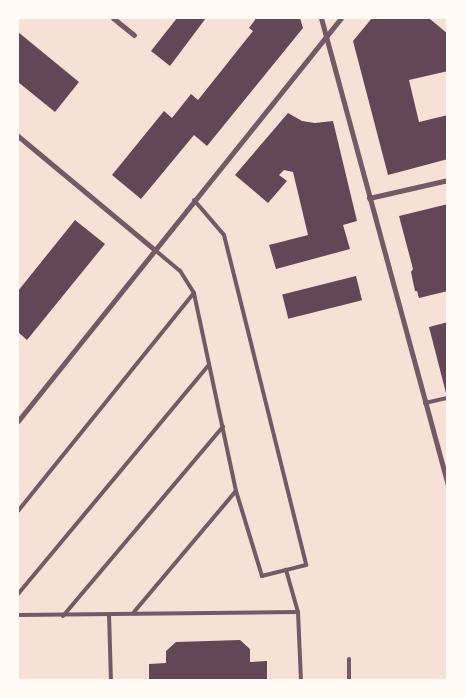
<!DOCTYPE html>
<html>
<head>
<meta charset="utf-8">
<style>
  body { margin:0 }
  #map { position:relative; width:465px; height:698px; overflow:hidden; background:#f7e1d7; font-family:Quicksand,sans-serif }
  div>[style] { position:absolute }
  .building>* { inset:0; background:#644757; transform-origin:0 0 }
  .service>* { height:4px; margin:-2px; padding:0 2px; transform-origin:2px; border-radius:2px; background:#755966 }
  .minor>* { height:5px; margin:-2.5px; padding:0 2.5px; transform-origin:2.5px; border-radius:2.5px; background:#755966 }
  span { translate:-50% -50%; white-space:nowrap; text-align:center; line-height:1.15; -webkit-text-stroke:4px #fffaf5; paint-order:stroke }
  .frame { position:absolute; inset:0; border:19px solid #fffaf5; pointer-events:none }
</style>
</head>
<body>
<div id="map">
  <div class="building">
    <div style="clip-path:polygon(177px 18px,206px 18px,170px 66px,151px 51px)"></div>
    <div style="clip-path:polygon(255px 18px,300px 18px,303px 28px,207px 146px,194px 135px,141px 199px,112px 175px,164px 111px,172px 118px,191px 94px,198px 100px,253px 31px,249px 28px,255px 20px)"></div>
    <div style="clip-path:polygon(372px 18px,431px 18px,430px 19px,448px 34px,448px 71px,409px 80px,419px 122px,448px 115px,448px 159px,388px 175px,353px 41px)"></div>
    <div style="clip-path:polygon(18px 32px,79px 82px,55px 112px,18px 82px)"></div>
    <div style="clip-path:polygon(288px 113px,302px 121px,315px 123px,333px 121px,357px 221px,343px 225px,350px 249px,276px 269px,269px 245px,308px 235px,293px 172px,284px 170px,279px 175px,287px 181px,268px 203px,235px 175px)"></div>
    <div style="clip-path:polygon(448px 204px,448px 291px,419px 298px,417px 291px,415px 291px,411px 272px,413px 269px,399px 216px)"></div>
    <div style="clip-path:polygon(75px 220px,105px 244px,27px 340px,18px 332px,18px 291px)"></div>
    <div style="left:356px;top:276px;width:25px;height:76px;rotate:76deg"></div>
    <div style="clip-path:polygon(448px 322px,448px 397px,447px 397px,429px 327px)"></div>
    <div style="clip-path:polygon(240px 640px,250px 649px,250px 662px,267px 661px,267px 680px,149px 680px,149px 664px,166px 663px,166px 651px,176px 642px)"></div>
  </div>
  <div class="service">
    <div style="left:194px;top:200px;width:46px;rotate:49.4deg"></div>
    <div style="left:224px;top:235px;width:340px;rotate:76deg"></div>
    <div style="left:306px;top:565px;width:21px;rotate:166deg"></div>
    <div style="left:425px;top:403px;width:23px;rotate:-13deg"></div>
    <div style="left:18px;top:511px;width:280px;rotate:-51.1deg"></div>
    <div style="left:18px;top:594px;width:297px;rotate:-50.2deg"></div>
    <div style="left:134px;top:612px;width:158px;rotate:-49.9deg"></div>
    <div style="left:298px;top:612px;width:68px;rotate:87.5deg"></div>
    <div style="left:109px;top:614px;width:66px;rotate:88.3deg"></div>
    <div style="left:18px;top:615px;width:280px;rotate:-0.6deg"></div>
    <div style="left:298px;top:612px;width:44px;rotate:-105.9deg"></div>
    <div style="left:286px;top:570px;width:25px;rotate:166deg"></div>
    <div style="left:262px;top:576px;width:89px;rotate:-107deg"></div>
    <div style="left:236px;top:491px;width:202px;rotate:-102deg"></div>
    <div style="left:194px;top:293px;width:26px;rotate:-122deg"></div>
    <div style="left:180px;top:271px;width:33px;rotate:-140deg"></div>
    <div style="left:63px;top:616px;width:248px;rotate:-49.8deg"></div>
    <div style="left:349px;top:659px;width:21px;rotate:90deg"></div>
  </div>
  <div class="minor">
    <div style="left:113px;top:18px;width:27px;rotate:39deg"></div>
    <div style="left:321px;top:18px;width:483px;rotate:74.8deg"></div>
    <div style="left:18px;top:136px;width:178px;rotate:39.8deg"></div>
    <div style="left:369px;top:198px;width:81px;rotate:-12.8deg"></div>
    <div style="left:18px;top:421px;width:516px;rotate:-51.29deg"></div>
  </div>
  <div class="frame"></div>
</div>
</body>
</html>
